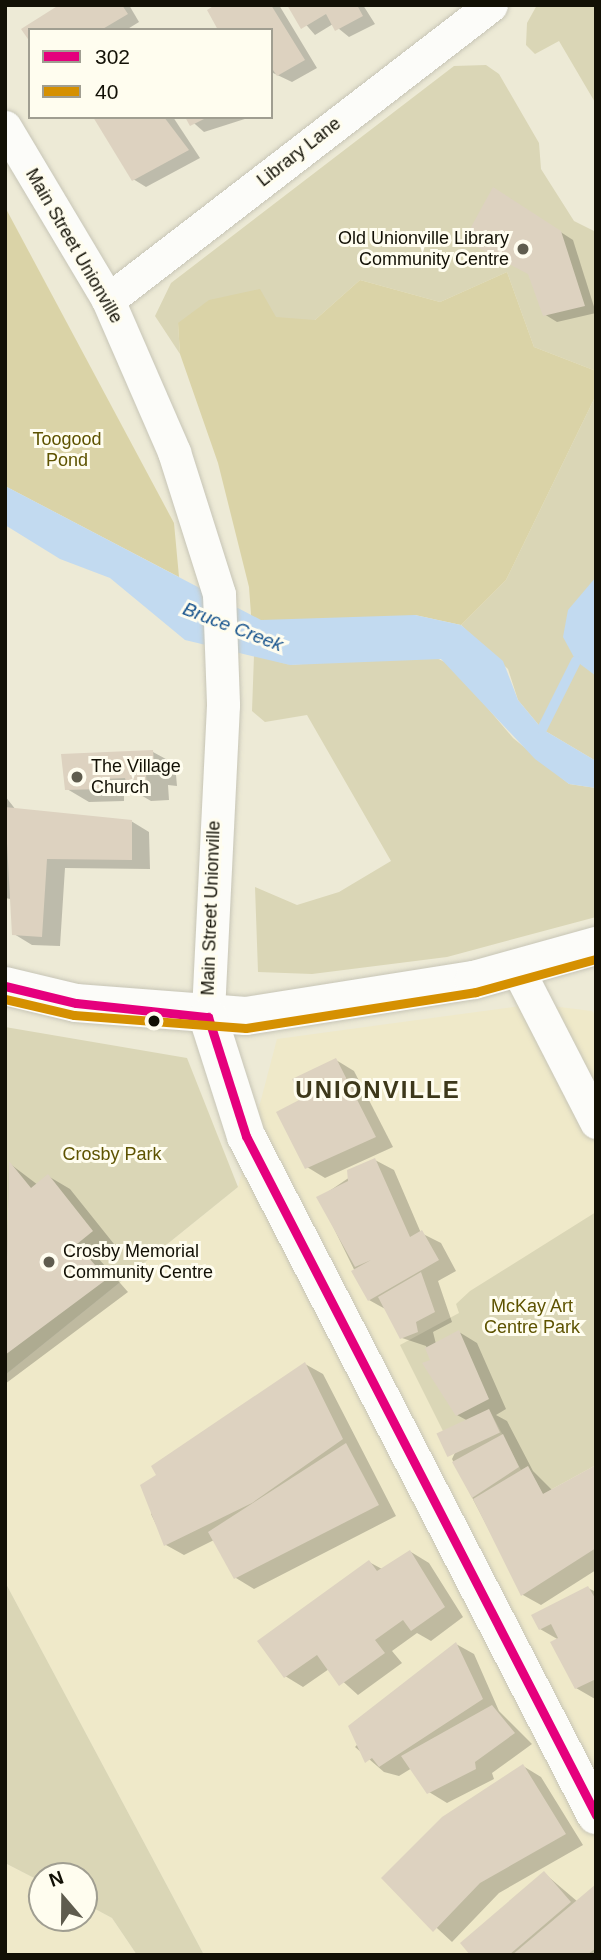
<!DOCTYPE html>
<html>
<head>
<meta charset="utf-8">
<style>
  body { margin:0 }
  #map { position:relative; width:601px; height:1960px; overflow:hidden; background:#edead6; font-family:Arial,sans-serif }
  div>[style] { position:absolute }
  .built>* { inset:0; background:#efe9c9 }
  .green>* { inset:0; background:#dad6b6 }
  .forest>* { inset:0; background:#dad3a7 }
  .water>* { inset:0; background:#c2daf0 }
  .shadow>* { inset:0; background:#0003 }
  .stream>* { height:10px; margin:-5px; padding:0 5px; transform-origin:5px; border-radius:5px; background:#c2daf0 }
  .building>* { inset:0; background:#ddd2c0; transform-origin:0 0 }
  .roads { filter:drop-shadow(0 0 2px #c7c5b6) drop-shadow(0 0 2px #c7c5b6) }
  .street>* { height:33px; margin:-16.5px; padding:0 16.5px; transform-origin:16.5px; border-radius:16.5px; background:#fcfcf9 }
  .secondary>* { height:38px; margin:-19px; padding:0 19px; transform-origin:19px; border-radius:19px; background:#fcfcf9 }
  .bus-1>* { height:9px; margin:-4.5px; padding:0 4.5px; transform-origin:4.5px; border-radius:4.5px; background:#e5007d }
  .bus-2>* { height:9px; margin:-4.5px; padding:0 4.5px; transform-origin:4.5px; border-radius:4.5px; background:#d59001 }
  .dots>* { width:19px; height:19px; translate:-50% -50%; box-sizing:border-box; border:4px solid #fffdef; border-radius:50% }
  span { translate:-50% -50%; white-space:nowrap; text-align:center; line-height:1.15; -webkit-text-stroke:6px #fffdef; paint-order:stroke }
  .street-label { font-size:18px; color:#121005 }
  .poi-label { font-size:18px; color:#121005 }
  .right { translate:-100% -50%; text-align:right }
  .left { translate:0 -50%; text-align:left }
  .park-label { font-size:18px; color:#5e5301 }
  .water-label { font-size:19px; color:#15528c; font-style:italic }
  .district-label { font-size:24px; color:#3d381a; font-weight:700; letter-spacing:2px }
  .frame { position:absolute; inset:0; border:7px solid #121005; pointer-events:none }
  .legend { position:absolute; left:28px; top:28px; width:245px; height:91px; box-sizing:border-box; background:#fffdef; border:2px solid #a09e91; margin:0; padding:9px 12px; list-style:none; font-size:21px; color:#121005 }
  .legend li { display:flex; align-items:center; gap:14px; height:35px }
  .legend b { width:35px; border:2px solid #a09e91 }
  .north { position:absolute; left:28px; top:1862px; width:70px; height:70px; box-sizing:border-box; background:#fffdef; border:2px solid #a09e91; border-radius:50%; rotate:340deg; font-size:19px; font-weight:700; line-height:28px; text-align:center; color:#121005 }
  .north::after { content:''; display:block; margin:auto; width:24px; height:32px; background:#5f5c4e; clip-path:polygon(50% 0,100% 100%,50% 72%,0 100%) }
</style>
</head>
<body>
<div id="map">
  <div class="built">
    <div style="clip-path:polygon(535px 1004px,592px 1011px,596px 1017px,596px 1955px,204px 1955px,5px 1582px,5px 1375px,238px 1187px,277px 1039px)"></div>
    <div style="clip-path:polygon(5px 1863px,42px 1882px,42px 1918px,84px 1918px,84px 1903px,112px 1918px,137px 1955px,5px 1955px)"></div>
  </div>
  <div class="green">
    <div style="clip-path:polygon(537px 5px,596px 5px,596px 104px,559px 41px,535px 54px,526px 45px,527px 23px)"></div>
    <div style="clip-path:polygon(486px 65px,499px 74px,539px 143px,541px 169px,574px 221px,596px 232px,596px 371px,534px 347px,507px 272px,440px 302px,360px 280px,315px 320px,178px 323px,180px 354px,155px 316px,171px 283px,454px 66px)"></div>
    <div style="clip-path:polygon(596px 395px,596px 761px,542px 729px,518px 700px,508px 669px,461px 625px,506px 580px)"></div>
    <div style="clip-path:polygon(428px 654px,451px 665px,513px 738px,569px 784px,596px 788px,596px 917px,447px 957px,312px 974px,258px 972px,255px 887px,297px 905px,339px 892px,391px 861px,307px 715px,265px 722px,252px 711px,254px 655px,290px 665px)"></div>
    <div style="clip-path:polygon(5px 1027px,187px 1058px,238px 1187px,5px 1375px)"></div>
    <div style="clip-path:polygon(596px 1212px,596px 1465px,543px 1494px,528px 1466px,521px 1470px,489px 1409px,445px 1435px,400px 1345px,459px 1313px,456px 1304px,470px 1291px)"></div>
    <div style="clip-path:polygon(5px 1582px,51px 1668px,204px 1955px,137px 1955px,112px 1918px,84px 1903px,84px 1876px,42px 1876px,42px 1882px,5px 1863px)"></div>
  </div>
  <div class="forest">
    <div style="clip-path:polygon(5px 207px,174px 523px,179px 577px,5px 486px)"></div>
    <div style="clip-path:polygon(507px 272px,534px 347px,596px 371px,596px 395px,506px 580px,461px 625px,415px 615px,290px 665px,254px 655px,249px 587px,218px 463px,180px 354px,178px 323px,209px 300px,260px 289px,276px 317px,315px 320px,360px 280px,440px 302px)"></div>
  </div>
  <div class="water">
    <div style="clip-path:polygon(5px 486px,261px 620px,415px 615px,461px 625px,503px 661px,518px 700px,542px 729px,596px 761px,596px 788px,569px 784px,535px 759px,441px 659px,290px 665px,185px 640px,110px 578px,60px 559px,5px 525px)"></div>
    <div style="clip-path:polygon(596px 577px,596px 676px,576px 661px,563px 637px,568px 610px)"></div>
  </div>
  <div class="shadow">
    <div style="clip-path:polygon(61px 5px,129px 5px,139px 22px,126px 30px,23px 29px)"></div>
    <div style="clip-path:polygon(219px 5px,279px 5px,317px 68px,292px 82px,271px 72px,271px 30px)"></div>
    <div style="clip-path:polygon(289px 5px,363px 5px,375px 24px,349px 37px,333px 24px,315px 35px)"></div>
    <div style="clip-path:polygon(95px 117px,173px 117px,200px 158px,146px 187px,133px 179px)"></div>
    <div style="clip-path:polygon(187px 117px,251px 117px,204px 132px)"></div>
    <div style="clip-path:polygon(506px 197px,573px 240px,596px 313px,557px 322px,544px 314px)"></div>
    <div style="clip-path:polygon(153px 752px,175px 764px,177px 786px,168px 785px,169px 800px,151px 801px,132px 790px,124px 791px,124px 801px,89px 802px,67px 789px)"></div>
    <div style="clip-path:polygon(5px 796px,16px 810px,131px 821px,149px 832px,150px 869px,65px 868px,60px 946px,32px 945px,14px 934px,16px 900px,5px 898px)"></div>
    <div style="clip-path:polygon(336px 1060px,354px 1071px,393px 1147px,325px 1178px,307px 1167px,304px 1100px)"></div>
    <div style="clip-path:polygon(375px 1160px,394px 1170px,421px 1233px,441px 1243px,456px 1271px,438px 1281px,452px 1322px,433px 1332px,436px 1344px,459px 1332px,477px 1343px,506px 1409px,496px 1415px,507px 1421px,533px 1471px,553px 1491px,596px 1467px,596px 1570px,541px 1605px,523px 1595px,452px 1459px,470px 1422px,457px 1415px,426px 1346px,402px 1338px,387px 1310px,369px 1300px,319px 1198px)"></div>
    <div style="clip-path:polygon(9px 1163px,38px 1185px,48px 1176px,70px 1189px,114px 1244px,98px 1258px,128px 1292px,5px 1384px)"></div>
    <div style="clip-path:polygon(305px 1364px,323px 1374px,396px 1516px,254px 1589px,236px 1578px,214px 1540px,184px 1555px,166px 1545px,151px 1514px)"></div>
    <div style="clip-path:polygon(411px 1552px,429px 1563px,463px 1617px,431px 1641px,417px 1633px,392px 1651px,402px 1663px,358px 1695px,329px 1669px,303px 1687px,285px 1676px,369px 1562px,382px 1569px)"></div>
    <div style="clip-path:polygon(588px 1588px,596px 1592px,595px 1699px,576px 1688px,559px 1640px,540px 1629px)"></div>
    <div style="clip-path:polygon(456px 1644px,474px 1654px,499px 1711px,532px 1744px,492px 1773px,494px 1779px,447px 1803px,429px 1792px,412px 1768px,399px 1776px,384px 1772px,355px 1747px)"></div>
    <div style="clip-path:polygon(523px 1766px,541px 1777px,583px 1845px,499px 1893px,452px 1942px,383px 1878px)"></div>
    <div style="clip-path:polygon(544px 1873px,578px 1902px,596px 1887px,596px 1955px,473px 1955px)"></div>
  </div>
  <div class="stream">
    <div style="left:542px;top:729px;width:76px;rotate:-63.4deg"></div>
  </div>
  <div class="building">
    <div style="clip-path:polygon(59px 5px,122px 5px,128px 14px,101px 30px,30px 30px,30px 42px,21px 29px)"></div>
    <div style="clip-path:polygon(215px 5px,271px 5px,305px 60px,277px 76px,271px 67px,271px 30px,218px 30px,207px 10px)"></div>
    <div style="clip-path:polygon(287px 5px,357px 5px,363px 16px,335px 31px,326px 14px,301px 29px)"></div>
    <div style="clip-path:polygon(93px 117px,164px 117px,189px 150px,132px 181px)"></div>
    <div style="clip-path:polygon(185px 117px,208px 117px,190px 126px)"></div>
    <div style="clip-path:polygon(493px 187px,561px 231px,585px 306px,543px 316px,528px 274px,464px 240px)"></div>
    <div style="clip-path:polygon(153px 750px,155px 774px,146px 774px,147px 788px,128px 790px,125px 778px,102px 779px,102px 789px,65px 790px,61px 754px)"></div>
    <div style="clip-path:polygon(5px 807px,132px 820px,132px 860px,47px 859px,42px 937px,12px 935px)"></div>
    <div style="clip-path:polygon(336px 1058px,376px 1137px,305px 1169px,276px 1112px,301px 1099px,292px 1079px)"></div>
    <div style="clip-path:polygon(375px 1158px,410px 1237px,422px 1230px,439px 1260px,368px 1301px,351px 1271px,371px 1260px,355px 1267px,316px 1197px,348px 1181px,347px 1170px)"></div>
    <div style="clip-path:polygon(9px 1161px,31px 1188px,48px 1174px,93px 1231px,77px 1244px,107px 1279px,5px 1355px)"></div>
    <div style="clip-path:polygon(421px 1272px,435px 1312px,416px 1322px,418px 1332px,400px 1339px,378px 1297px)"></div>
    <div style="clip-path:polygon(459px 1330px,489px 1399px,456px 1416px,422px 1363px,430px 1360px,425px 1348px)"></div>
    <div style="clip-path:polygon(305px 1362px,343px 1439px,252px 1503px,164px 1546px,140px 1485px,156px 1475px,151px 1466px)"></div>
    <div style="left:489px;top:1409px;width:26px;height:58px;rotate:65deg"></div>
    <div style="clip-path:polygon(503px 1434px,519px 1467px,472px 1498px,452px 1462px)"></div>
    <div style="clip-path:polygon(346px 1443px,379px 1505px,234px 1579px,208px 1532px)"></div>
    <div style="clip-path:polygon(596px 1465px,596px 1548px,521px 1596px,473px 1499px,528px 1466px,543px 1494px)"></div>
    <div style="clip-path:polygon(410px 1550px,445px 1607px,411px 1631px,403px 1620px,375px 1640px,385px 1653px,339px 1686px,317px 1655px,284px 1678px,257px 1641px,369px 1560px,377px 1571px)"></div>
    <div style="clip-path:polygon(588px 1586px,596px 1600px,596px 1679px,575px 1689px,550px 1642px,558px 1638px,551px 1624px,539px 1630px,531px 1615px)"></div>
    <div style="clip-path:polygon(456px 1642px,483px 1699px,379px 1767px,372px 1758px,365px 1763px,348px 1726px)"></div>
    <div style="clip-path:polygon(492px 1705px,515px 1733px,475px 1762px,476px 1769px,427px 1794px,401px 1756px)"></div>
    <div style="clip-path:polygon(523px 1764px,566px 1834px,480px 1883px,433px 1932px,381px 1878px,442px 1817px)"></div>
    <div style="clip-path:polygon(544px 1871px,571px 1902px,509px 1955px,470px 1955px,460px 1943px)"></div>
    <div style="clip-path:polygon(596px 1884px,596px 1948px,587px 1955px,512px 1955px)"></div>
  </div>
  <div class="roads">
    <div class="street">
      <div style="left:5px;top:127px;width:201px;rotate:59.2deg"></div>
      <div style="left:108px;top:300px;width:166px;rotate:66.5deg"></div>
      <div style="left:174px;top:452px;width:149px;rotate:72.4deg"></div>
      <div style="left:219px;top:594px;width:111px;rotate:87.9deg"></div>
      <div style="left:223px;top:705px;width:312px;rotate:92.8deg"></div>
      <div style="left:108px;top:300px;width:483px;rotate:-37.6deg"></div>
      <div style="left:518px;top:970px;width:171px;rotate:62.8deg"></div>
    </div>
    <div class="secondary">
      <div style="left:5px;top:986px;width:73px;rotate:13.5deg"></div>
      <div style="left:76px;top:1003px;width:170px;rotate:4.4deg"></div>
      <div style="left:246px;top:1016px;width:231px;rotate:-9deg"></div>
      <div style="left:474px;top:980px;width:127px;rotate:-15.6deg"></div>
      <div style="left:208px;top:1017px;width:125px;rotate:72.3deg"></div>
      <div style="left:246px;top:1136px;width:764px;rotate:62.73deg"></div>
    </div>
  </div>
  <div class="bus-1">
    <div style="left:5px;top:986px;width:73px;rotate:13.5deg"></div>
    <div style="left:76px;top:1003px;width:133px;rotate:6.1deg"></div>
    <div style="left:208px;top:1017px;width:125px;rotate:72.3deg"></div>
    <div style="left:246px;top:1136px;width:764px;rotate:62.73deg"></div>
  </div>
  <div class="bus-2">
    <div style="left:5px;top:999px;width:71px;rotate:13.1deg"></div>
    <div style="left:74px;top:1015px;width:172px;rotate:4.3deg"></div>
    <div style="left:246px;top:1028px;width:233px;rotate:-8.9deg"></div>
    <div style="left:476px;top:992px;width:124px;rotate:-15.4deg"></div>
  </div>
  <div class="dots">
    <div style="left:523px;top:249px;background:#5f5c4e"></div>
    <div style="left:77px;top:777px;background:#5f5c4e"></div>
    <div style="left:154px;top:1021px;background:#121005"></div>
    <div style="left:49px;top:1262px;background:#5f5c4e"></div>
  </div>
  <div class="street-label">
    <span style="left:299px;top:152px;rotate:-38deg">Library Lane</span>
    <span style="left:74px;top:246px;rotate:60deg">Main Street Unionville</span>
    <span style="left:211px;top:908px;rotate:-88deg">Main Street Unionville</span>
  </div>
  <div class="poi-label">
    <span class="right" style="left:509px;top:249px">Old Unionville Library<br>Community Centre</span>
    <span class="left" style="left:91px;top:777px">The Village<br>Church</span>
    <span class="left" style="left:63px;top:1262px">Crosby Memorial<br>Community Centre</span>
  </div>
  <div class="park-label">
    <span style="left:67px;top:450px">Toogood<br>Pond</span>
    <span style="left:112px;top:1154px">Crosby Park</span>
    <span style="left:532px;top:1317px">McKay Art<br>Centre Park</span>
  </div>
  <div class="water-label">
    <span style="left:233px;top:627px;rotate:21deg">Bruce Creek</span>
  </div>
  <div class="district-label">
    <span style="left:378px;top:1090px">UNIONVILLE</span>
  </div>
  <div class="frame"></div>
  <ul class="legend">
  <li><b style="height:9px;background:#e5007d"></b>302</li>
  <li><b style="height:9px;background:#d59001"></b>40</li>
  </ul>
  <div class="north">N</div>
</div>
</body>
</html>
